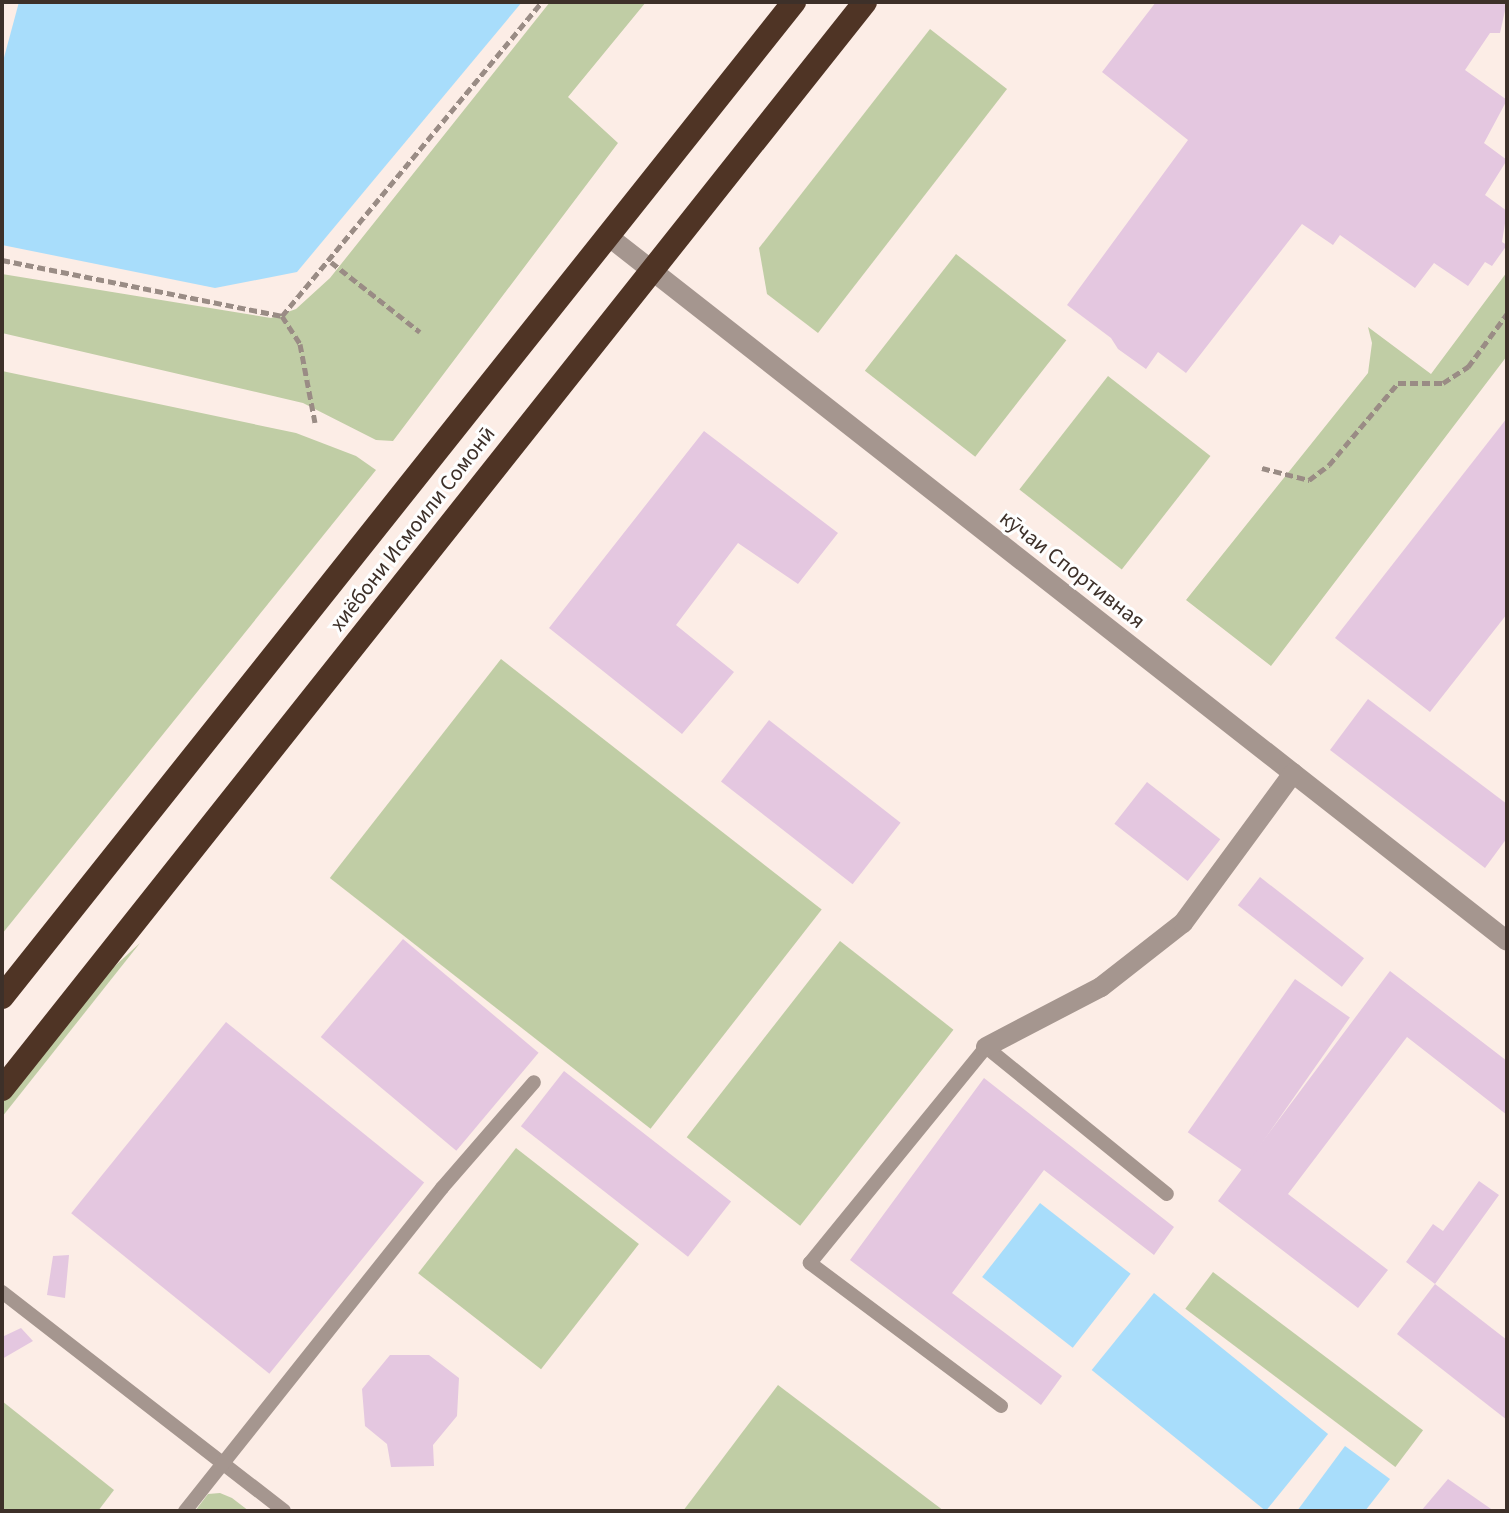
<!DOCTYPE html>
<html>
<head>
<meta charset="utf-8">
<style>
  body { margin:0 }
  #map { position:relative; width:1509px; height:1513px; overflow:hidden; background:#fcede6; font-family:"Source Sans 3",sans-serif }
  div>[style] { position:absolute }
  .green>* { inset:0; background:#c0cda5; transform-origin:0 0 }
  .water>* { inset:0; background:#a8ddfb; transform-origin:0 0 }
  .building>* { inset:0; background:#e4c7e0; transform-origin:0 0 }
  .path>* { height:5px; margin-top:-2.5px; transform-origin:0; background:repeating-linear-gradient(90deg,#9a8c85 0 8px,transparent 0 12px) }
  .lane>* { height:14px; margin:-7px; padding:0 7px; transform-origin:7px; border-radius:7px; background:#a5968f }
  .street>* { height:20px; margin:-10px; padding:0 10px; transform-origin:10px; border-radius:10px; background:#a5968f }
  .highway>* { height:24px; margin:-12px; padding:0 12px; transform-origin:12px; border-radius:12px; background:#4f3425 }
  span { translate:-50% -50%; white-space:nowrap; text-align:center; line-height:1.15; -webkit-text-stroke:6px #fefefe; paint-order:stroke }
  .street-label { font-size:22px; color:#3d3029 }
  .frame { position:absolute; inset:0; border:4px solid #3d3029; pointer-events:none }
</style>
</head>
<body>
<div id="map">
  <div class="green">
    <div style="clip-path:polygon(550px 2px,646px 2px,568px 97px,618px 143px,393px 441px,376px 440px,303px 403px,2px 333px,2px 274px,271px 318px,296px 309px,330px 278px)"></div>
    <div style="clip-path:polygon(930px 29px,1007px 89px,818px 333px,767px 294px,759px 248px)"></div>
    <div style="left:956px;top:254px;width:140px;height:148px;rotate:38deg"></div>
    <div style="clip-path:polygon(1507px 272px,1507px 356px,1271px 666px,1186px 600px,1368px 373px,1372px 343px,1368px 327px,1431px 374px)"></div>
    <div style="clip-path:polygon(2px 371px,296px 433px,356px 456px,376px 470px,2px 934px)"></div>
    <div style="left:1108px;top:376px;width:130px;height:144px;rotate:38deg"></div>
    <div style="left:501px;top:659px;width:407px;height:278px;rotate:38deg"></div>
    <div style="left:840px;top:941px;width:144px;height:249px;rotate:38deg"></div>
    <div style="clip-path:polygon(140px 943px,2px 1117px,2px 1098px,92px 987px)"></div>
    <div style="left:516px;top:1148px;width:156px;height:159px;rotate:38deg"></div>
    <div style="left:1213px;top:1272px;width:263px;height:46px;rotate:37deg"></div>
    <div style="clip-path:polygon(778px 1385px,944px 1511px,683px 1511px)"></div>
    <div style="clip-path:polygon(2px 1401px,114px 1490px,98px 1511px,2px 1511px)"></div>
    <div style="clip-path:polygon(220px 1493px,232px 1498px,249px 1511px,195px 1511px,208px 1494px)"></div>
  </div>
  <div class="water">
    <div style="clip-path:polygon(19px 2px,522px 2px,297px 272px,215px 288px,2px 245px,2px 65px)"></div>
    <div style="left:1040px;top:1203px;width:115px;height:94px;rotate:38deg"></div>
    <div style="left:1154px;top:1293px;width:224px;height:99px;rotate:39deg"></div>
    <div style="clip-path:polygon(1345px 1446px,1390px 1479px,1365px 1511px,1297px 1511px)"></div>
  </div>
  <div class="building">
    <div style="clip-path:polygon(1156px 2px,1507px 2px,1500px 33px,1490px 33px,1465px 70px,1507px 100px,1484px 143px,1507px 160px,1485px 195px,1507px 211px,1502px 242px,1507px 245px,1492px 266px,1485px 262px,1468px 286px,1434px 263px,1415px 288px,1340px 235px,1333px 245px,1302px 224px,1186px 373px,1158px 352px,1146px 369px,1118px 349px,1111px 338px,1067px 305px,1188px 140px,1102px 72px)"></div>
    <div style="clip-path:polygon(1507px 418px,1507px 614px,1430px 712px,1335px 638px)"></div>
    <div style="clip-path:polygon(704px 431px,838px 533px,798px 584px,738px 543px,676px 625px,734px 672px,682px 734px,549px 628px)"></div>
    <div style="clip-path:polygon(1368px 699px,1507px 804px,1507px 838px,1485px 868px,1330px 750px)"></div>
    <div style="left:769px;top:720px;width:167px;height:78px;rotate:38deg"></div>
    <div style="left:1147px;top:782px;width:93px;height:53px;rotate:38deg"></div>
    <div style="left:1260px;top:877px;width:132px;height:36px;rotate:38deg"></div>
    <div style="left:403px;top:939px;width:177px;height:128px;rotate:40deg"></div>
    <div style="clip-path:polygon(1390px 971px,1507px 1061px,1507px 1115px,1407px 1037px,1288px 1194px,1388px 1270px,1358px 1308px,1218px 1201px)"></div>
    <div style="left:1295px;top:979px;width:67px;height:187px;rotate:35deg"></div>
    <div style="left:226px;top:1022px;width:255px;height:246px;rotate:39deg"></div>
    <div style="left:564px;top:1071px;width:212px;height:70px;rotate:38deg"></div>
    <div style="clip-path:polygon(984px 1078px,1174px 1227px,1154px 1255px,1044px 1170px,952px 1293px,1062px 1376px,1041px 1405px,850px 1260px)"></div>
    <div style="clip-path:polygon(1479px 1181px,1499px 1195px,1435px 1284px,1406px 1262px,1433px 1224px,1443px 1231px)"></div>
    <div style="clip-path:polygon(69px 1255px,65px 1298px,47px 1295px,53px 1256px)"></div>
    <div style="clip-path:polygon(1435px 1284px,1507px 1340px,1507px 1420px,1397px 1334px)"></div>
    <div style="clip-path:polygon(21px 1328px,33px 1341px,2px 1359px,2px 1337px)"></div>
    <div style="clip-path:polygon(390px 1355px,429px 1355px,459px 1378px,457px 1416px,433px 1445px,434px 1466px,391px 1467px,387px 1444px,365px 1426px,362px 1389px)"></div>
    <div style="clip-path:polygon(1448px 1479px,1494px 1511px,1421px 1511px)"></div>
  </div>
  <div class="path">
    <div style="left:2px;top:260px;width:286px;rotate:11.3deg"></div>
    <div style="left:282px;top:316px;width:33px;rotate:57deg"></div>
    <div style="left:300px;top:344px;width:80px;rotate:79.2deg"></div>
    <div style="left:331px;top:262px;width:113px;rotate:38.2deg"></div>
    <div style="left:282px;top:316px;width:408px;rotate:-50.4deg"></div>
    <div style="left:1262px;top:468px;width:49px;rotate:14.3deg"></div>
    <div style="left:1309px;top:480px;width:25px;rotate:-37deg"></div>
    <div style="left:1329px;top:465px;width:107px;rotate:-49.9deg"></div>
    <div style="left:1398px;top:383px;width:45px"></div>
    <div style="left:1443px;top:383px;width:30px;rotate:-33deg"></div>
    <div style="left:1468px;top:367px;width:66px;rotate:-53.7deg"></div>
  </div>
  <div class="lane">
    <div style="left:2px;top:1292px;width:357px;rotate:37.8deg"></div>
    <div style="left:1001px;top:1406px;width:239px;rotate:-143.2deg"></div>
    <div style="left:810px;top:1263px;width:279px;rotate:-50.8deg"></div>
    <div style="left:986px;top:1047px;width:233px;rotate:39.1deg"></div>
    <div style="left:185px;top:1511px;width:413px;rotate:-51.5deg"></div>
    <div style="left:442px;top:1188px;width:140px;rotate:-49deg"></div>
  </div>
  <div class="street">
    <div style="left:608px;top:236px;width:1142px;rotate:38.1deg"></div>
    <div style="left:986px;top:1047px;width:130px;rotate:-27.6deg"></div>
    <div style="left:1101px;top:987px;width:104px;rotate:-38deg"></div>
    <div style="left:1183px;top:923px;width:186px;rotate:-53.7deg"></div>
  </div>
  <div class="highway">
    <div style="left:2px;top:997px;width:1272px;rotate:-51.48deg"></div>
    <div style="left:2px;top:1089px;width:1388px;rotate:-51.55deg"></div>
  </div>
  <div class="street-label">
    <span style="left:413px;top:529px;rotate:-52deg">хиёбони Исмоили Сомонӣ</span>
    <span style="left:1072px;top:570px;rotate:38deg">кӯчаи Спортивная</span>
  </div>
  <div class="frame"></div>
</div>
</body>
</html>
